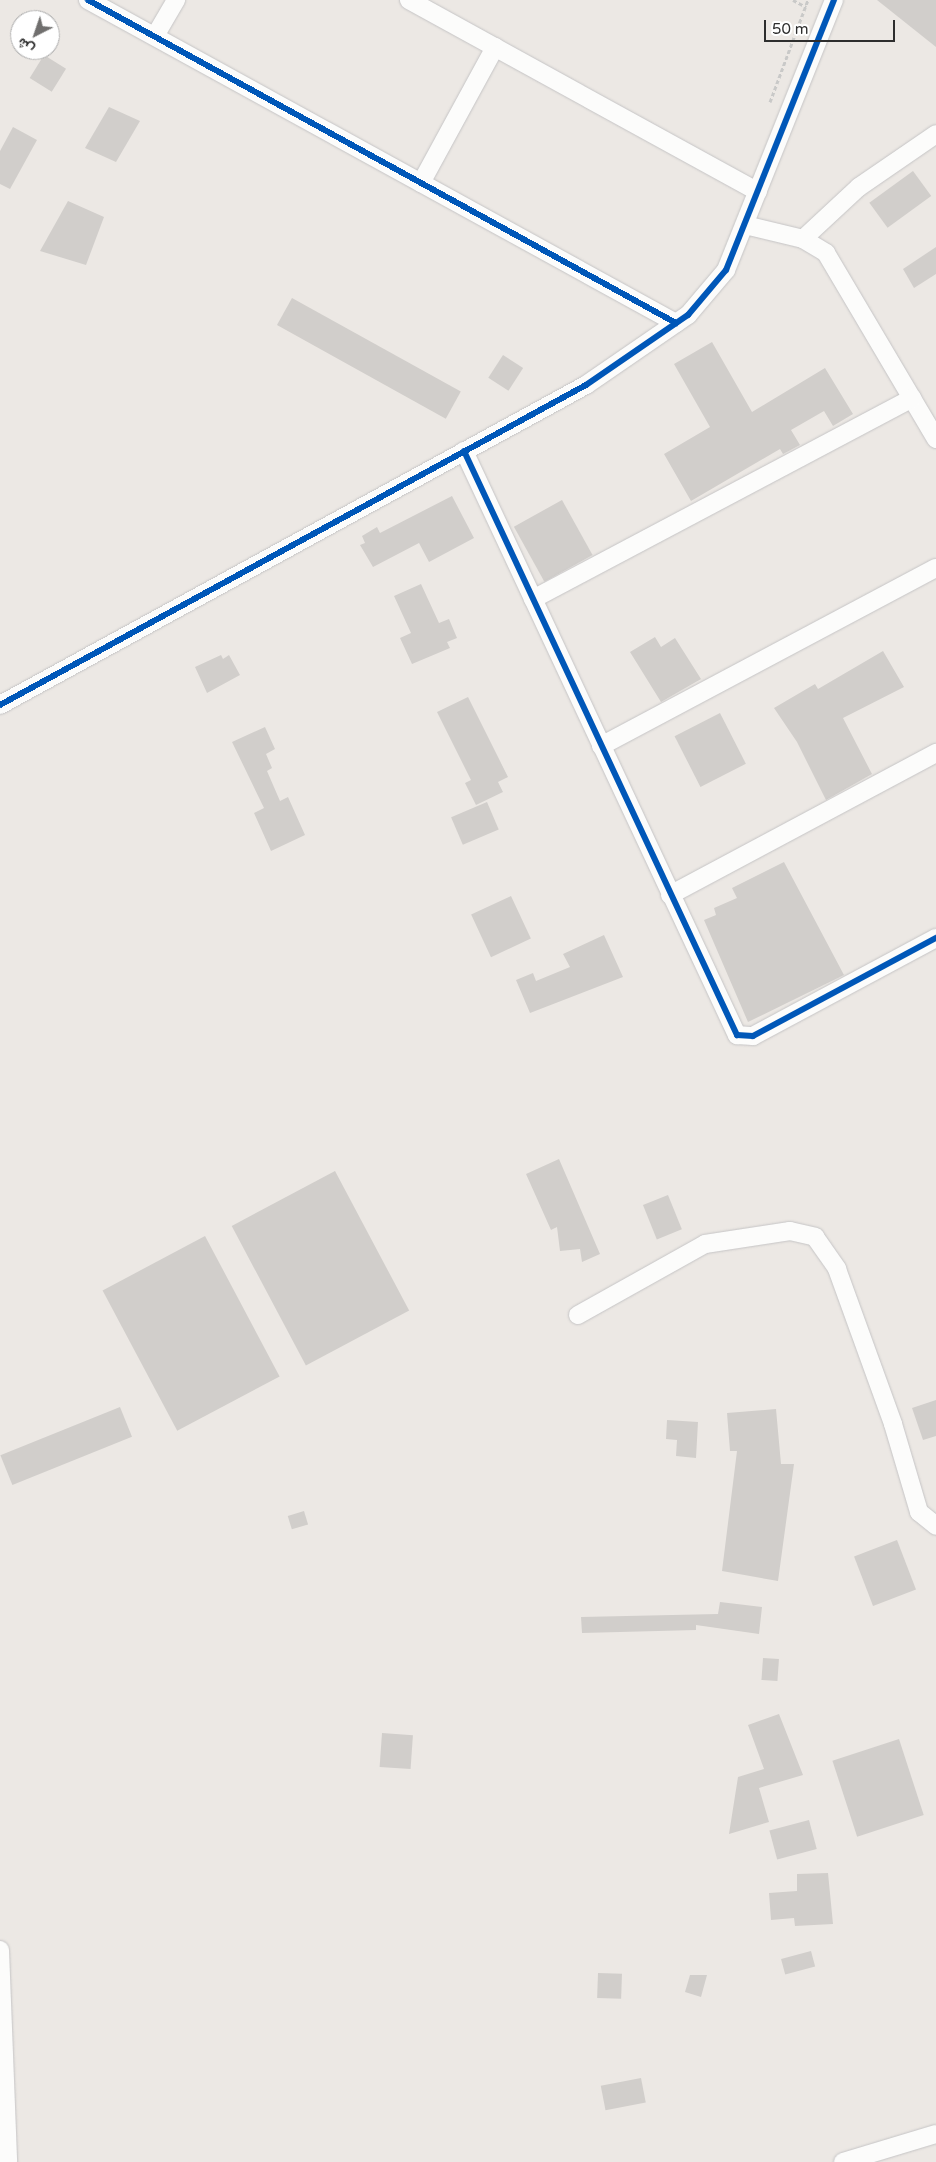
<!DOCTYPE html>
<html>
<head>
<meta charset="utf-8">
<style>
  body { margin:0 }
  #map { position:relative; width:936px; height:2162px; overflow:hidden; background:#ece8e4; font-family:"Varela Round",Vazirmatn,sans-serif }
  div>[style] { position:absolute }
  .building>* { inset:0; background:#d1cecb; transform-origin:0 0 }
  .path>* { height:3px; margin-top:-1.5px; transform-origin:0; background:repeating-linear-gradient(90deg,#c9c9c8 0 4px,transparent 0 6.5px) }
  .roads { filter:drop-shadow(0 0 1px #c5c4c5) drop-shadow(0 0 1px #c5c4c5) }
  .minor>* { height:18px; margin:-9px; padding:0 9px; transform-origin:9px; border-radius:9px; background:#fcfcfb }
  .cycleway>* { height:6px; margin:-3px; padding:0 3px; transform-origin:3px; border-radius:3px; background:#0057b8 }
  span { translate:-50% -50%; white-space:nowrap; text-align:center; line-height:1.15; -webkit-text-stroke:4px #fff; paint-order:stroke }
  .north { position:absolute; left:10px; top:10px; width:50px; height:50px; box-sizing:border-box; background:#fff; border:1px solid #ababab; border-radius:50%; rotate:221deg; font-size:14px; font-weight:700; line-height:20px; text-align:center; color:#2e2e2e }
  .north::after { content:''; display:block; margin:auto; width:18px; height:22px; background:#706f6e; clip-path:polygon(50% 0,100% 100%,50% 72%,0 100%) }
  .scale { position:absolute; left:764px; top:20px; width:131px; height:22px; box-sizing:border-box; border:2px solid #2e2e2e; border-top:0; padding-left:6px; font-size:15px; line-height:18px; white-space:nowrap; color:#2e2e2e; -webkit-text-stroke:4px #fff; paint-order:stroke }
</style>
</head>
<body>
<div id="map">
  <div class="building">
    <div style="clip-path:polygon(877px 0,936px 0,936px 47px)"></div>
    <div style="left:44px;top:55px;width:26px;height:27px;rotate:32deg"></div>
    <div style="clip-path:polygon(109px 107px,140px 121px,116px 162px,85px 148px)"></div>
    <div style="clip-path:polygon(13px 127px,37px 140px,10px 189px,0 184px,0 151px)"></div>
    <div style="left:913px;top:171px;width:31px;height:54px;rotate:54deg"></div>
    <div style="clip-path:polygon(68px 201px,104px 217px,86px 265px,40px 251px)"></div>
    <div style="clip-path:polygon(936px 247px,936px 274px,914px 288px,903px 269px)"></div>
    <div style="left:292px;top:298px;width:193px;height:31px;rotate:29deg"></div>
    <div style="clip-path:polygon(712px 342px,752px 412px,825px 368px,853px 414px,833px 426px,824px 411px,791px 430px,800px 445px,783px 454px,780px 449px,691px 501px,664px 454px,710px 427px,674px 364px)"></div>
    <div style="left:503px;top:355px;width:24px;height:27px;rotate:33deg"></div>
    <div style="clip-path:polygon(452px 496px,474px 538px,429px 562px,419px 543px,373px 567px,360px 545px,365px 543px,362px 536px,377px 527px,380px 533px)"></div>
    <div style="left:562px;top:500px;width:63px;height:55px;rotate:61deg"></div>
    <div style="clip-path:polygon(421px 584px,439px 623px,449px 619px,457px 638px,447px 642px,450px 648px,412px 664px,400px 638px,411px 633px,394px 596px)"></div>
    <div style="clip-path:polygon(655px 637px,661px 647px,675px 638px,701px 679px,661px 702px,630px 652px)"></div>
    <div style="clip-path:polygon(883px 651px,904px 687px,843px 718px,872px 774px,826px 800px,797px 742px,774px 708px,815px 684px,818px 689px)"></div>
    <div style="clip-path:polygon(221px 655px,223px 659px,229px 655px,240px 675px,207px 693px,195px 667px)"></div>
    <div style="clip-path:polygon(468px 697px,508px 777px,498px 782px,503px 792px,476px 805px,465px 783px,471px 780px,437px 712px)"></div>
    <div style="left:720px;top:713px;width:57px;height:51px;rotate:63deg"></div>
    <div style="clip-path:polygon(265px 727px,275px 749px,266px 754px,272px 768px,267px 771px,280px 801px,288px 797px,305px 835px,271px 851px,254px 813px,264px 808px,232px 742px)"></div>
    <div style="left:487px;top:802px;width:30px;height:39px;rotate:67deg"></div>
    <div style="clip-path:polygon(784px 862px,844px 975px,748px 1022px,704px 920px,716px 915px,714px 908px,737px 898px,732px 888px)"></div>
    <div style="left:511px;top:896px;width:47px;height:44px;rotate:65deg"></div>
    <div style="clip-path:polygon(604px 935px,623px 977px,530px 1013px,516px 980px,533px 973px,536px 981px,570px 967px,563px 954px)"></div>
    <div style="clip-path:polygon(559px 1159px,600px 1254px,582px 1262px,580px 1249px,560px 1251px,557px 1227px,551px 1230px,526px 1174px)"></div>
    <div style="left:335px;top:1171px;width:158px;height:117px;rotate:62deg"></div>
    <div style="left:668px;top:1195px;width:37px;height:27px;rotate:68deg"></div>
    <div style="left:205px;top:1236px;width:159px;height:116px;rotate:62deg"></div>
    <div style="clip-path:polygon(936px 1400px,936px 1436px,923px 1440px,912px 1408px)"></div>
    <div style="left:120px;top:1407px;width:32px;height:129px;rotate:68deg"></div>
    <div style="clip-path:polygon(776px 1409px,781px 1464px,794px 1464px,778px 1581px,722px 1571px,737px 1451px,730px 1451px,727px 1413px)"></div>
    <div style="clip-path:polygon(667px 1420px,698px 1422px,696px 1458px,676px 1456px,677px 1440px,666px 1439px)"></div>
    <div style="left:304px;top:1511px;width:14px;height:17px;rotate:73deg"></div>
    <div style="left:897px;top:1540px;width:53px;height:46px;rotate:69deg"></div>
    <div style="clip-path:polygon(720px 1602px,762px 1607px,759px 1634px,696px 1625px,696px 1630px,582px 1633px,581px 1617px,718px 1614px)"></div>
    <div style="left:763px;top:1658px;width:16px;height:22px;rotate:4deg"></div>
    <div style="clip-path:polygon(779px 1714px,803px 1775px,759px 1788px,769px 1822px,729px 1834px,738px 1777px,764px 1769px,748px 1725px)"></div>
    <div style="left:382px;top:1733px;width:31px;height:34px;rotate:4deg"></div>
    <div style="left:899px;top:1739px;width:80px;height:70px;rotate:72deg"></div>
    <div style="left:809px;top:1820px;width:30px;height:41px;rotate:75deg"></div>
    <div style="clip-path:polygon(828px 1873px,833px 1924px,795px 1926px,794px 1918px,771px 1920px,769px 1893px,797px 1891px,797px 1874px)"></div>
    <div style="left:811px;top:1951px;width:16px;height:31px;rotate:75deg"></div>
    <div style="left:598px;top:1973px;width:24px;height:25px;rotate:2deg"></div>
    <div style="clip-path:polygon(690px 1975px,707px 1975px,701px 1997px,685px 1992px)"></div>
    <div style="left:641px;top:2078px;width:25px;height:41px;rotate:79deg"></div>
  </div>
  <div class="path">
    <div style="left:793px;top:0;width:15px;rotate:28deg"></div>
    <div style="left:770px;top:102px;width:109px;rotate:-69.6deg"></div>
  </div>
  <div class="roads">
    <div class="minor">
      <div style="left:88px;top:0;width:671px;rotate:28.78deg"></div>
      <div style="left:409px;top:0;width:398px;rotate:28.8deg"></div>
      <div style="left:155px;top:36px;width:42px;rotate:-59.7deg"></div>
      <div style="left:421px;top:183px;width:155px;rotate:-61.4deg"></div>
      <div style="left:745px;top:225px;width:60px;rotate:13.6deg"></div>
      <div style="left:803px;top:239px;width:27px;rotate:31deg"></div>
      <div style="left:826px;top:253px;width:216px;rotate:59.4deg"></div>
      <div style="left:803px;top:239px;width:76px;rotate:-42.9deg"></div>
      <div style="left:859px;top:187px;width:93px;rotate:-34.5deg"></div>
      <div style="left:464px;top:451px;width:645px;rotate:64.95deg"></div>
      <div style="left:737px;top:1035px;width:16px;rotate:4deg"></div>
      <div style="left:753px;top:1036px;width:208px;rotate:-28.2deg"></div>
      <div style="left:533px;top:599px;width:429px;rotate:-27.9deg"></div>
      <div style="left:0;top:705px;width:668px;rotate:-28.64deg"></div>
      <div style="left:586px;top:385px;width:124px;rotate:-34.5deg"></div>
      <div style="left:688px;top:315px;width:59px;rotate:-49.8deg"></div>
      <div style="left:726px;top:270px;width:291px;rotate:-68.2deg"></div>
      <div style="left:601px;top:746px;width:379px;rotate:-28deg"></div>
      <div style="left:670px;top:895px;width:302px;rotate:-28.1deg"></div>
      <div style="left:578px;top:1315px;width:145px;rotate:-29.2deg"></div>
      <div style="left:705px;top:1244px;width:86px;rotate:-8.7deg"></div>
      <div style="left:790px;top:1231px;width:26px;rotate:13deg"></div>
      <div style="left:815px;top:1237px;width:39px;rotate:55deg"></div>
      <div style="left:837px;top:1269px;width:165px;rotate:70.1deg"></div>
      <div style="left:893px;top:1424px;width:92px;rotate:73.5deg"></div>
      <div style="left:919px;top:1512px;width:22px;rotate:39deg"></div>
      <div style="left:0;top:1950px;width:212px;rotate:87.8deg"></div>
      <div style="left:843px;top:2162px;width:97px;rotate:-16.8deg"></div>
    </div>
  </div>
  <div class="cycleway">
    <div style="left:88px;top:0;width:671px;rotate:28.78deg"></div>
    <div style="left:464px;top:451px;width:645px;rotate:64.95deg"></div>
    <div style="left:737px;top:1035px;width:16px;rotate:4deg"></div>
    <div style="left:753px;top:1036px;width:208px;rotate:-28.2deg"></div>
    <div style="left:0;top:705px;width:668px;rotate:-28.64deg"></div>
    <div style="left:586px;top:385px;width:124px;rotate:-34.5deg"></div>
    <div style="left:688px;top:315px;width:59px;rotate:-49.8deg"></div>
    <div style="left:726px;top:270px;width:291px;rotate:-68.2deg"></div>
  </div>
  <div class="north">ش</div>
  <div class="scale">50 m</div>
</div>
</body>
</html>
